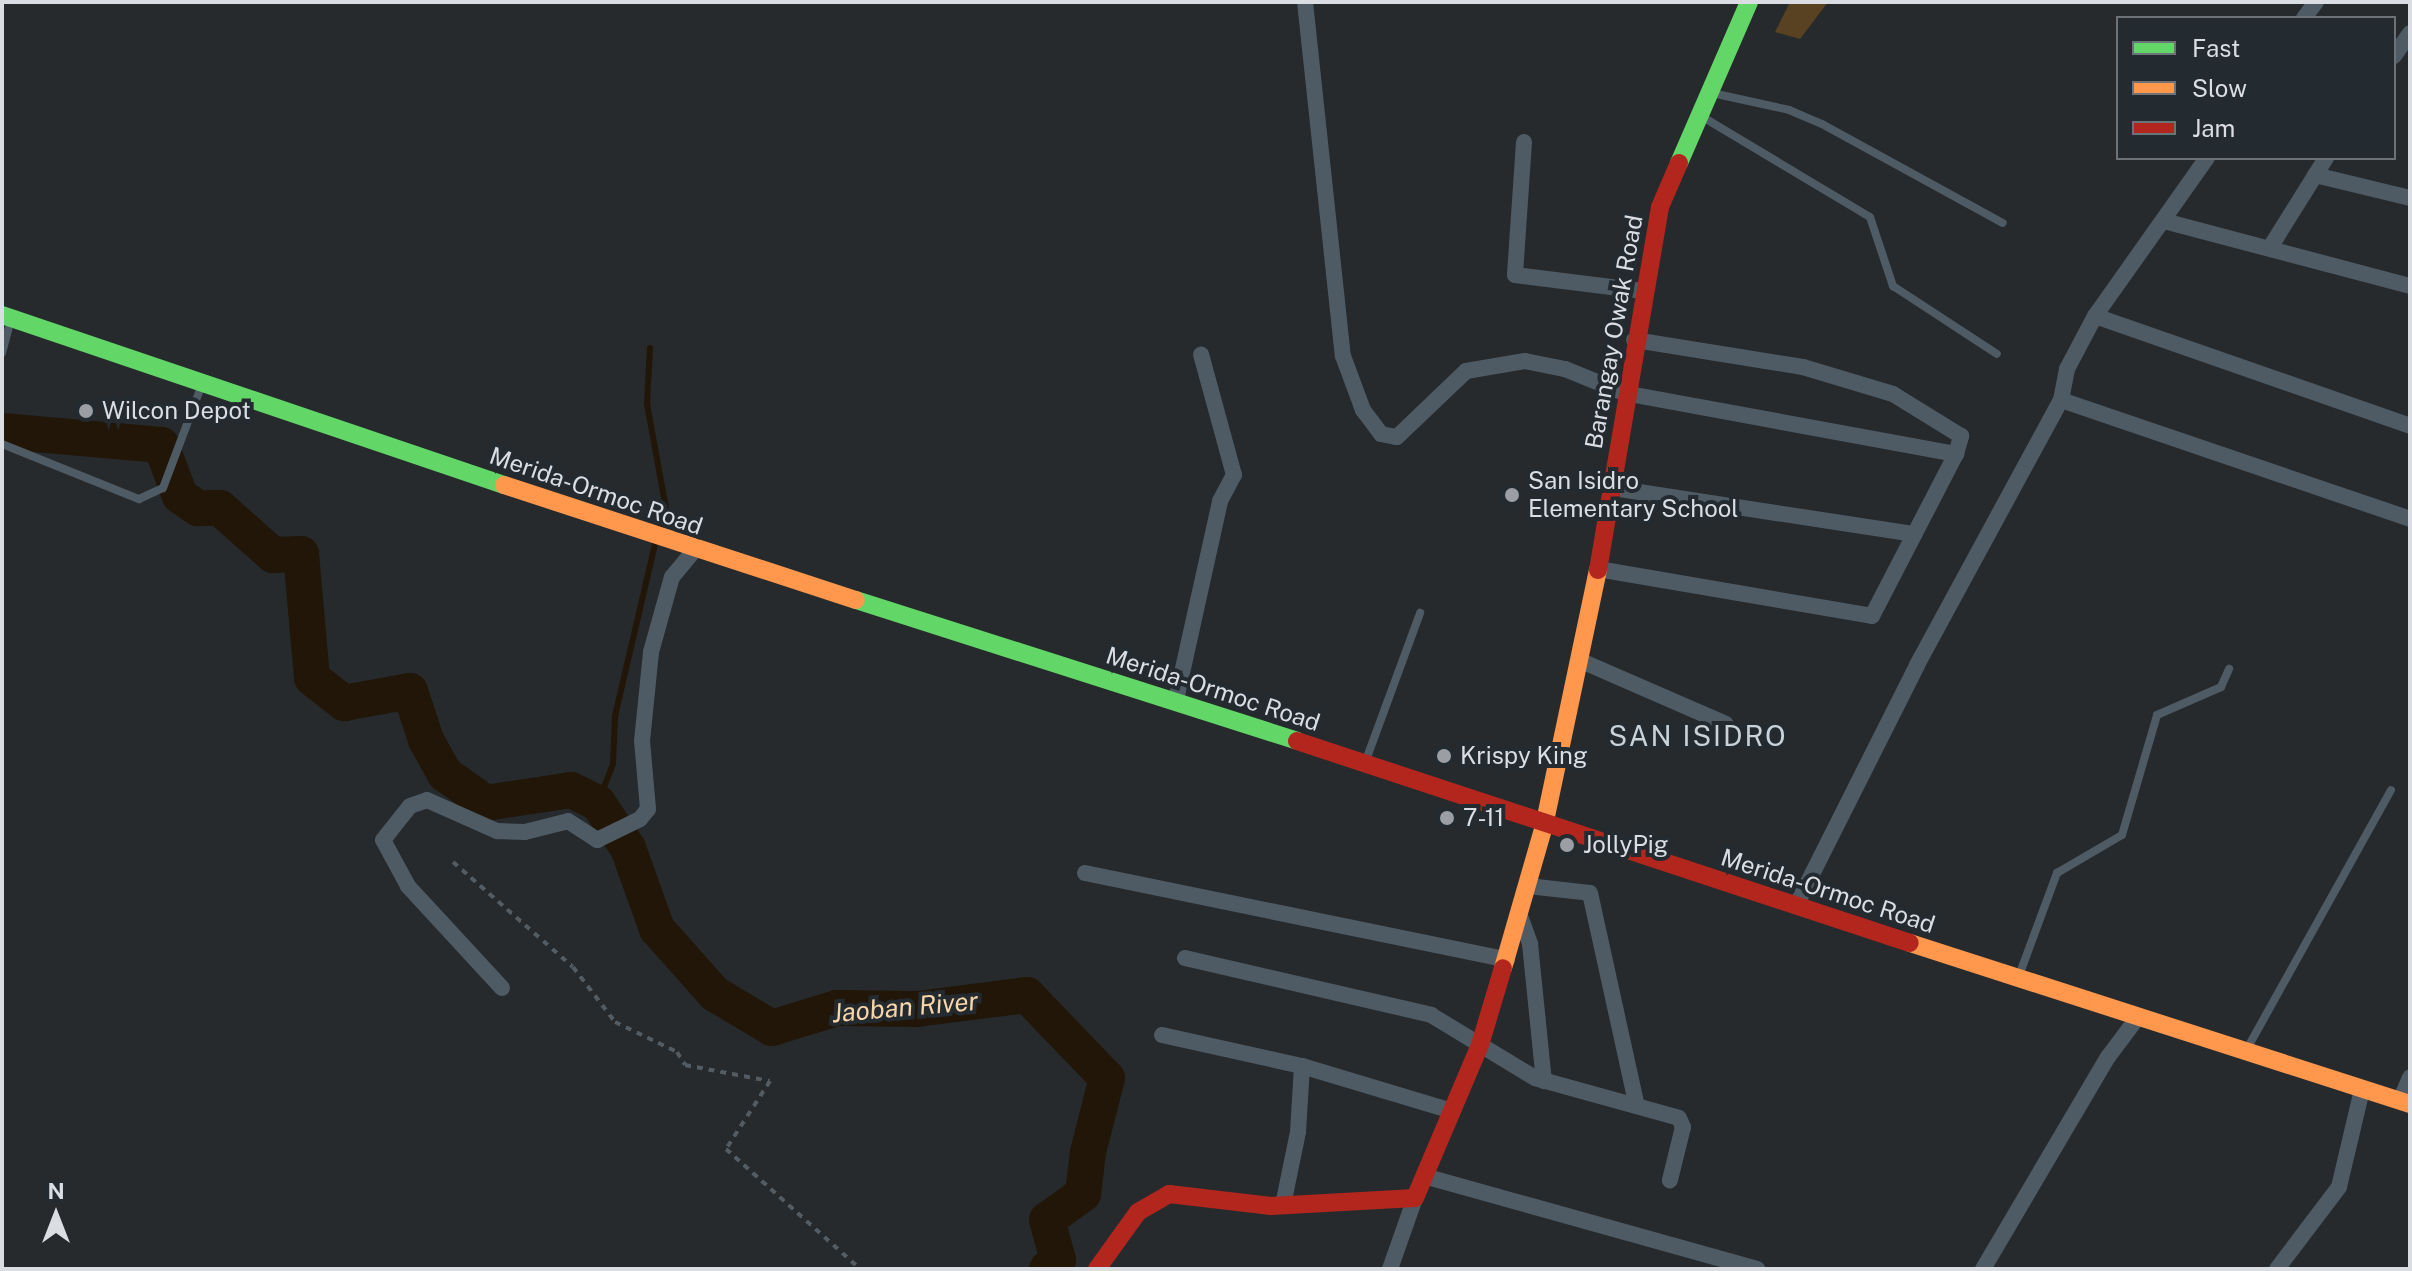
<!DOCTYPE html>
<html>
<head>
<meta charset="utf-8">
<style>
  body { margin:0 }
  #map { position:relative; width:2412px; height:1271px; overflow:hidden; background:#262a2d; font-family:"Public Sans",sans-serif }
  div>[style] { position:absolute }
  .green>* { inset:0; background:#594222 }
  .stream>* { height:6px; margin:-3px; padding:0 3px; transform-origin:3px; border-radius:3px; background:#211608 }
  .river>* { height:36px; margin:-18px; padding:0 18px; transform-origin:18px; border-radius:18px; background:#211608 }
  .path>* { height:4px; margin-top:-2px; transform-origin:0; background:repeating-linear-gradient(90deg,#545c63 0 6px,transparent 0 12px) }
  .lane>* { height:8px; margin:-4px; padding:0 4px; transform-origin:4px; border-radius:4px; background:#4e5b65 }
  .street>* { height:16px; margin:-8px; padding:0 8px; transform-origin:8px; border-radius:8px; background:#4e5b65 }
  .fast>* { height:18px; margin:-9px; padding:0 9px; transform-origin:9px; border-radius:9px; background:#63d668 }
  .slow>* { height:18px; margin:-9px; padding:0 9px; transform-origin:9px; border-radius:9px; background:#ff974d }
  .jam>* { height:18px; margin:-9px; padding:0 9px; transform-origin:9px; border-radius:9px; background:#b3261e }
  .dots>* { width:22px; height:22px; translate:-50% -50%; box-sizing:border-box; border:4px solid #232a30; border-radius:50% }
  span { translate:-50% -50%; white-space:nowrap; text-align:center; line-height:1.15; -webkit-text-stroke:8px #232a30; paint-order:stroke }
  .street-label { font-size:24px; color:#dadee2 }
  .poi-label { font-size:24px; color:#dadee2 }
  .left { translate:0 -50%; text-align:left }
  .water-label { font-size:26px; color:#f9d6a8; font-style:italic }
  .quarter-label { font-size:28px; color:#c8d2d9; letter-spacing:2px }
  .frame { position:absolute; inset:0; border:4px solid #dadee2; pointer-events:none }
  .legend { position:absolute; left:2116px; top:16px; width:280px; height:144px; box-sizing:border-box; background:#232a30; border:2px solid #6c7277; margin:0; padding:10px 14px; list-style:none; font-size:24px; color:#dadee2 }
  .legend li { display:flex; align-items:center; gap:16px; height:40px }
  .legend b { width:40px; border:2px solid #6c7277 }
  .north { position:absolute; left:16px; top:1175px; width:80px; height:80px; -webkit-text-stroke:6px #232a30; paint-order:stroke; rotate:0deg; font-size:22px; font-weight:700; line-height:32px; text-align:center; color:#dadee2 }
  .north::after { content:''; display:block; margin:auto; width:28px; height:36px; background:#dadee2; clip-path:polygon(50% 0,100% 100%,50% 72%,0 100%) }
</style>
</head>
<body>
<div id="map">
  <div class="green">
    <div style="clip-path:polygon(1790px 2px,1828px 2px,1800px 39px,1775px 32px)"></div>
  </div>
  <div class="stream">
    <div style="left:650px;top:348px;width:56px;rotate:93.1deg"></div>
    <div style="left:647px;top:404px;width:107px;rotate:79.7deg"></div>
    <div style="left:666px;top:509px;width:21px;rotate:107deg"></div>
    <div style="left:598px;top:803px;width:42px;rotate:-69deg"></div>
    <div style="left:613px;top:764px;width:48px;rotate:-87.6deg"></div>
    <div style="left:615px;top:716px;width:177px;rotate:-76.9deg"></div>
  </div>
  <div class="river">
    <div style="left:2px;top:431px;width:160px;rotate:5deg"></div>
    <div style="left:161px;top:445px;width:54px;rotate:69.6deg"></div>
    <div style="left:180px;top:496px;width:22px;rotate:34deg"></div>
    <div style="left:198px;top:508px;width:22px"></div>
    <div style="left:220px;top:508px;width:71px;rotate:41.6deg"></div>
    <div style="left:273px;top:555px;width:28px;rotate:-2deg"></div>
    <div style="left:301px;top:554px;width:124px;rotate:84.9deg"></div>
    <div style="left:312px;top:678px;width:41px;rotate:38deg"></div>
    <div style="left:344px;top:703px;width:67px;rotate:-10.3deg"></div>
    <div style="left:410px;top:691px;width:52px;rotate:71.9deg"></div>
    <div style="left:426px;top:740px;width:39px;rotate:61deg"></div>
    <div style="left:445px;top:774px;width:50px;rotate:35.3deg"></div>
    <div style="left:486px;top:803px;width:86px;rotate:-8.7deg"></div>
    <div style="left:571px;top:790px;width:30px;rotate:26deg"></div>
    <div style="left:598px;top:803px;width:54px;rotate:56.3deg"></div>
    <div style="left:628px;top:848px;width:86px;rotate:70.3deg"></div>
    <div style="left:657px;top:929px;width:87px;rotate:48.3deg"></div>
    <div style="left:715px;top:994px;width:66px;rotate:30.8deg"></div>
    <div style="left:772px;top:1028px;width:68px;rotate:-17.1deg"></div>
    <div style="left:837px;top:1008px;width:80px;rotate:0.7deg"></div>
    <div style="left:917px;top:1009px;width:111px;rotate:-7.3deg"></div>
    <div style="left:1027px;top:995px;width:115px;rotate:46.1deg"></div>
    <div style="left:1107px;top:1078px;width:76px;rotate:104.4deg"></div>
    <div style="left:1088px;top:1152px;width:42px;rotate:96.8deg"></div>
    <div style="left:1083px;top:1194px;width:44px;rotate:144.2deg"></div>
    <div style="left:1047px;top:1220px;width:41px;rotate:74.6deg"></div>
    <div style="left:1058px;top:1260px;width:14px;rotate:141deg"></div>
  </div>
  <div class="path">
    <div style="left:453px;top:862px;width:159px;rotate:41.2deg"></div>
    <div style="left:573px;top:967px;width:69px;rotate:52.6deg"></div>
    <div style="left:615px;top:1022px;width:69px;rotate:25.8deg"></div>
    <div style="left:677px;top:1052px;width:15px;rotate:58deg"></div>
    <div style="left:685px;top:1065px;width:86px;rotate:10.7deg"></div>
    <div style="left:770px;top:1081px;width:81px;rotate:122.9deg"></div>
    <div style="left:726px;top:1149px;width:180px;rotate:41.8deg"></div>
  </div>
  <div class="lane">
    <div style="left:1712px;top:93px;width:79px;rotate:12.4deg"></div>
    <div style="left:1789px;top:110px;width:36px;rotate:23deg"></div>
    <div style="left:1822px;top:124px;width:206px;rotate:28.7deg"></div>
    <div style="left:1701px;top:116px;width:197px;rotate:30.9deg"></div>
    <div style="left:1870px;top:217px;width:73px;rotate:71.6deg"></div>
    <div style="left:1893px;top:286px;width:124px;rotate:33.2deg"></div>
    <div style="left:2px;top:353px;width:31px;rotate:-75deg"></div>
    <div style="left:2px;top:444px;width:148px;rotate:21.9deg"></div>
    <div style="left:139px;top:499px;width:26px;rotate:-25deg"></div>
    <div style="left:163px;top:488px;width:108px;rotate:-69.4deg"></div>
    <div style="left:1366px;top:760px;width:157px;rotate:-69.8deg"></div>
    <div style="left:2020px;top:973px;width:107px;rotate:-69.7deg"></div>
    <div style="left:2057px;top:873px;width:75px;rotate:-30.3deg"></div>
    <div style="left:2122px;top:835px;width:125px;rotate:-73.7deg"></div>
    <div style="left:2157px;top:715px;width:70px;rotate:-23.6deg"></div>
    <div style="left:2221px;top:687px;width:20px;rotate:-66deg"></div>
    <div style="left:2248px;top:1047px;width:294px;rotate:-60.9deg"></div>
  </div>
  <div class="street">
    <div style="left:1305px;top:2px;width:356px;rotate:83.9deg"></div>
    <div style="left:1343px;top:356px;width:58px;rotate:69.7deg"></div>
    <div style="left:1363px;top:410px;width:30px;rotate:53deg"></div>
    <div style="left:1381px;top:434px;width:16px;rotate:11deg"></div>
    <div style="left:1397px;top:437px;width:95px;rotate:-43.7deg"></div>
    <div style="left:1466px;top:371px;width:60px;rotate:-9.6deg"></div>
    <div style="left:1525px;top:361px;width:41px;rotate:11.3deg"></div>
    <div style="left:1565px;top:369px;width:64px;rotate:22.1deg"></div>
    <div style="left:1624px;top:393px;width:338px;rotate:10.4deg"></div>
    <div style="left:2304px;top:18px;width:20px;rotate:-53deg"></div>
    <div style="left:2394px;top:56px;width:28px;rotate:-55deg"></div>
    <div style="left:1524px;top:142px;width:133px;rotate:93.9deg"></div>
    <div style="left:1515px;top:275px;width:129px;rotate:7.1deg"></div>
    <div style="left:2315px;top:175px;width:98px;rotate:13.6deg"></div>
    <div style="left:2164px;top:221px;width:254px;rotate:14.8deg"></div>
    <div style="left:2271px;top:246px;width:104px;rotate:-58deg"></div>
    <div style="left:2095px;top:316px;width:334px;rotate:19.2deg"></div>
    <div style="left:2061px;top:400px;width:369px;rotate:18.8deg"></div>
    <div style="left:1613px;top:488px;width:305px;rotate:8.7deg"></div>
    <div style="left:1598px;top:569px;width:278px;rotate:9.7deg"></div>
    <div style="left:1872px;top:616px;width:182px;rotate:-62.6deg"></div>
    <div style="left:1956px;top:454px;width:19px;rotate:-74deg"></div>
    <div style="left:1961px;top:436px;width:80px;rotate:-148.3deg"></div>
    <div style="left:1893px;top:394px;width:94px;rotate:-163.3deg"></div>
    <div style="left:1803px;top:367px;width:171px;rotate:-170.9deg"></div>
    <div style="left:1579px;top:660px;width:160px;rotate:23.5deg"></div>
    <div style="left:1176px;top:700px;width:204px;rotate:-77.5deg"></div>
    <div style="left:1220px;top:501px;width:30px;rotate:-62deg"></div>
    <div style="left:1234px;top:475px;width:125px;rotate:-105.3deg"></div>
    <div style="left:1085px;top:873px;width:431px;rotate:11.6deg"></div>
    <div style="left:1528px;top:886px;width:62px;rotate:6.4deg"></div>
    <div style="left:1590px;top:893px;width:218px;rotate:77.6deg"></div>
    <div style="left:1796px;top:906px;width:270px;rotate:-63.3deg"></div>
    <div style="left:1917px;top:665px;width:302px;rotate:-61.5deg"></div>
    <div style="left:2061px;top:400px;width:32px;rotate:-79deg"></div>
    <div style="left:2067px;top:369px;width:60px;rotate:-62.2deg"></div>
    <div style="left:2095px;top:316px;width:194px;rotate:-54.7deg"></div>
    <div style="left:1520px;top:916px;width:30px;rotate:70deg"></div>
    <div style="left:1530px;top:944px;width:138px;rotate:84.2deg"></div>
    <div style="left:1185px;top:958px;width:253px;rotate:13deg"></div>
    <div style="left:1431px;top:1015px;width:122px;rotate:31.2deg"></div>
    <div style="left:1535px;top:1078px;width:149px;rotate:15.5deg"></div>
    <div style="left:1679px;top:1118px;width:10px;rotate:66deg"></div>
    <div style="left:1683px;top:1127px;width:55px;rotate:103.8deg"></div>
    <div style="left:502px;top:988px;width:139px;rotate:-132.7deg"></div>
    <div style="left:408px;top:886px;width:52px;rotate:-118.5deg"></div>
    <div style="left:383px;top:840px;width:43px;rotate:-51.5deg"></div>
    <div style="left:410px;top:806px;width:18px;rotate:-19deg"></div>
    <div style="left:427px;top:800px;width:77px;rotate:23.9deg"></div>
    <div style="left:497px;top:831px;width:28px;rotate:2deg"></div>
    <div style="left:525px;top:832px;width:44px;rotate:-14.3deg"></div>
    <div style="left:568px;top:821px;width:35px;rotate:33deg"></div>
    <div style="left:597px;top:840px;width:48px;rotate:-26deg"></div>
    <div style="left:640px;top:819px;width:13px;rotate:-51deg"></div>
    <div style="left:648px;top:809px;width:68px;rotate:-95deg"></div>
    <div style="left:642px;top:741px;width:89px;rotate:-84.2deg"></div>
    <div style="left:651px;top:652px;width:78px;rotate:-74.4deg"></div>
    <div style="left:672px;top:577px;width:35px;rotate:-50deg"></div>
    <div style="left:1162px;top:1035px;width:143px;rotate:12.5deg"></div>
    <div style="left:1302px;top:1066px;width:66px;rotate:93.5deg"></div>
    <div style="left:1298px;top:1132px;width:75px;rotate:101.6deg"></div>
    <div style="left:1302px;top:1066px;width:157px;rotate:16.7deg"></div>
    <div style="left:2400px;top:1101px;width:26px;rotate:-67deg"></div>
    <div style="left:1424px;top:1176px;width:346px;rotate:15.6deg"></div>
    <div style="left:1390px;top:1269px;width:75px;rotate:-70.6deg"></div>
    <div style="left:1983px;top:1269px;width:246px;rotate:-59.5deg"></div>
    <div style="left:2108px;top:1057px;width:50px;rotate:-53.1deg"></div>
    <div style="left:2277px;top:1269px;width:103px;rotate:-52.9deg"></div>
    <div style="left:2339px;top:1187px;width:100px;rotate:-76.7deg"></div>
  </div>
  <div class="fast">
    <div style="left:1679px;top:163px;width:176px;rotate:-66.5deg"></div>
    <div style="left:2px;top:315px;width:530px;rotate:18.71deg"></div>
    <div style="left:856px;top:600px;width:463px;rotate:17.7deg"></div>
  </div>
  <div class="slow">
    <div style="left:504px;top:485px;width:370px;rotate:18.1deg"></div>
    <div style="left:1910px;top:943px;width:525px;rotate:17.85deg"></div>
    <div style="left:1503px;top:968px;width:148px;rotate:-73.9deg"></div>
    <div style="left:1544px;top:826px;width:262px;rotate:-78.1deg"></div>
  </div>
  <div class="jam">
    <div style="left:1598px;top:570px;width:368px;rotate:-80.3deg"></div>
    <div style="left:1660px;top:207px;width:48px;rotate:-66.6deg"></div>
    <div style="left:1297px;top:741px;width:645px;rotate:18.24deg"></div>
    <div style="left:1097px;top:1269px;width:70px;rotate:-54.3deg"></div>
    <div style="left:1138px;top:1212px;width:36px;rotate:-30deg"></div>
    <div style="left:1169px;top:1194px;width:103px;rotate:6.7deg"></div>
    <div style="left:1271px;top:1206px;width:144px;rotate:-3.2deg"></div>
    <div style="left:1415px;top:1198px;width:166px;rotate:-67deg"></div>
    <div style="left:1480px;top:1045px;width:80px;rotate:-73.4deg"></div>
  </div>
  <div class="dots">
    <div style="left:86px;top:411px;background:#9b9fa3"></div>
    <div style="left:1512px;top:495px;background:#9b9fa3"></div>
    <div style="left:1444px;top:756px;background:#9b9fa3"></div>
    <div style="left:1447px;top:818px;background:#9b9fa3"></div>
    <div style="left:1567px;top:845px;background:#9b9fa3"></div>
  </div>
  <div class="street-label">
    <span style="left:1614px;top:332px;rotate:-80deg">Barangay Owak Road</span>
    <span style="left:596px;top:491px;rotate:19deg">Merida-Ormoc Road</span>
    <span style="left:1213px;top:689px;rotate:18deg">Merida-Ormoc Road</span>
    <span style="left:1828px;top:891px;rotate:18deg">Merida-Ormoc Road</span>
  </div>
  <div class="poi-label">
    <span class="left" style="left:102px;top:411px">Wilcon Depot</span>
    <span class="left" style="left:1528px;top:495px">San Isidro<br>Elementary School</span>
    <span class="left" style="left:1460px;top:756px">Krispy King</span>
    <span class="left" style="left:1463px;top:818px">7-11</span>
    <span class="left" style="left:1583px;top:845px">JollyPig</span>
  </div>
  <div class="water-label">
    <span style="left:905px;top:1007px;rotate:-5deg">Jaoban River</span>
  </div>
  <div class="quarter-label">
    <span style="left:1698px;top:736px">SAN ISIDRO</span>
  </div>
  <div class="frame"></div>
  <ul class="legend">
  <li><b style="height:10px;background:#63d668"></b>Fast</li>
  <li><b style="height:10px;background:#ff974d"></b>Slow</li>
  <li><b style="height:10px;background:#b3261e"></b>Jam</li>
  </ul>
  <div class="north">N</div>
</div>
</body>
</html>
